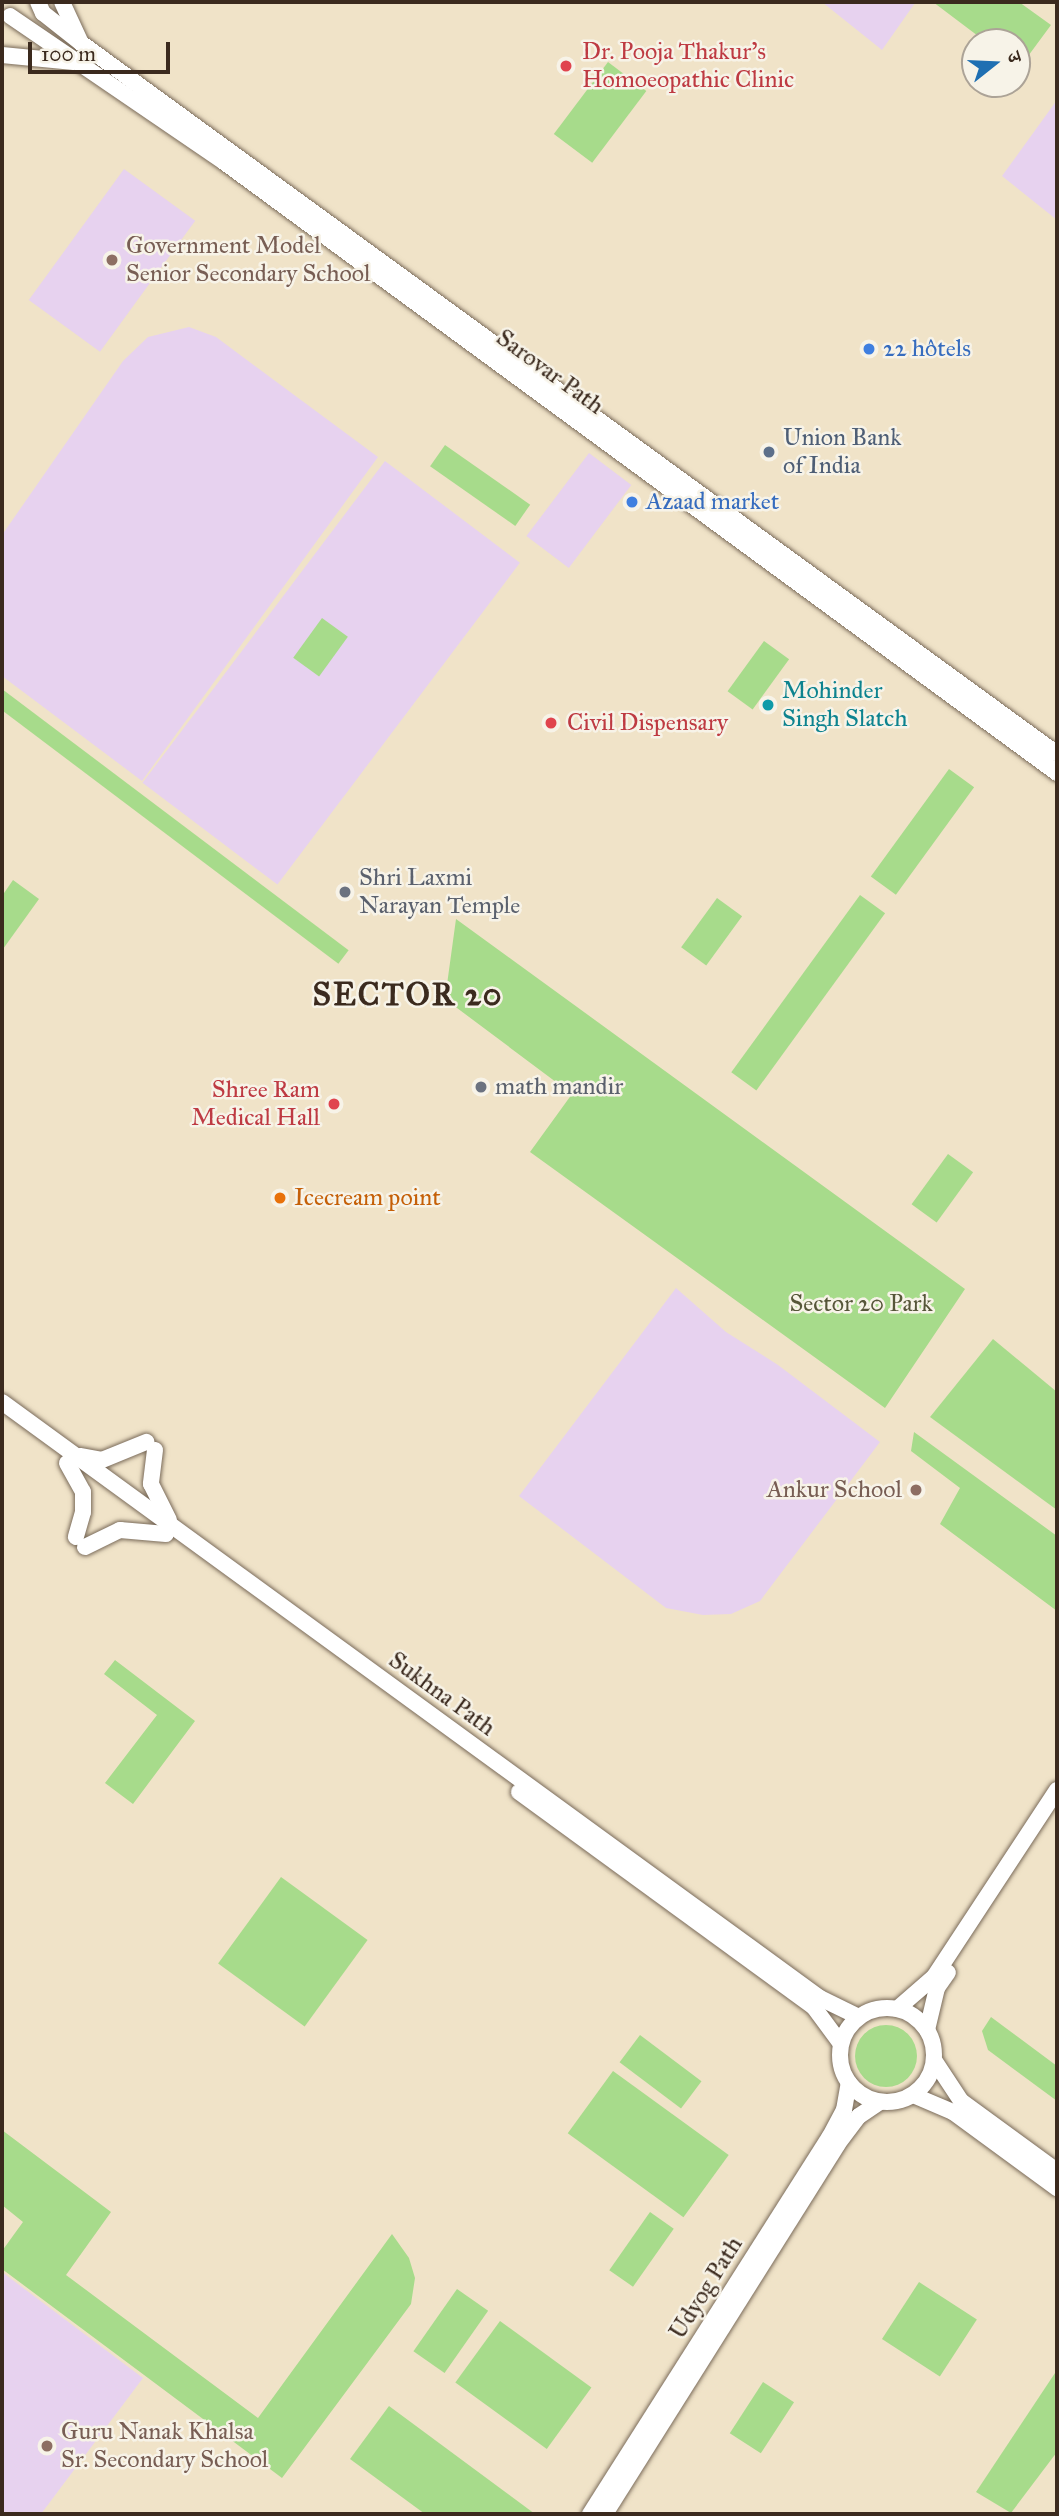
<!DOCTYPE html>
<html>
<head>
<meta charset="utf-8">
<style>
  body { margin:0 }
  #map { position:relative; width:1059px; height:2516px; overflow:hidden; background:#f0e3c8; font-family:"IM FELL Great Primer","Noto Serif Devanagari",serif }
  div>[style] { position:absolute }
  .built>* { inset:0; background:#e7d2ef; transform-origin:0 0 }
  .green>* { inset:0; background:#a7db8b; transform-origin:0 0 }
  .round { border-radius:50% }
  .roads { filter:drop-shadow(0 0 2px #7a6b5a) drop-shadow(0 0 2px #7a6b5a) }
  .secondary>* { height:16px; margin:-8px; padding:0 8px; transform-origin:8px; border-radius:8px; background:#fff }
  .secondary>.ring { margin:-8px; padding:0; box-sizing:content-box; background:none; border:16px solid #fff; border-radius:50% }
  .dots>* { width:19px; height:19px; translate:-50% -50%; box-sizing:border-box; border:4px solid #f7f3e8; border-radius:50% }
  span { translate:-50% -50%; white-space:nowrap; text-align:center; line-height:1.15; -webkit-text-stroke:5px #f7f3e8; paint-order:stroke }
  .health-label { font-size:24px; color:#be3a42 }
  .left { translate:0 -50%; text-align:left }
  .right { translate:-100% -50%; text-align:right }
  .education-label { font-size:24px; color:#785e54 }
  .shop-label { font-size:24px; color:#366cbe }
  .street-label { font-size:24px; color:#3b2a1e }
  .service-label { font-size:24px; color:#4e5e75 }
  .culture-label { font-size:24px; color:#0d838f }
  .worship-label { font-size:24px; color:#5b616d }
  .food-label { font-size:24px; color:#c56008 }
  .park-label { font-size:24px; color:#565639 }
  .district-label { font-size:32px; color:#3b2a1e; font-weight:700; letter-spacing:2px }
  .frame { position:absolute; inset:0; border:4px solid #3b2a1e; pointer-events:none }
  .north { position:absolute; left:961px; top:28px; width:70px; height:70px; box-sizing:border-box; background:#f7f3e8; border:2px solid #aca397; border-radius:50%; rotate:72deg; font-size:19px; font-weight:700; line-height:28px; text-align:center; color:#3b2a1e }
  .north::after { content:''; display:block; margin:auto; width:24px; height:32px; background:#1f6fb2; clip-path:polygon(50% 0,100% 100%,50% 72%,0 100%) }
  .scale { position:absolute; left:28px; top:42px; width:142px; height:32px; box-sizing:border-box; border:4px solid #3b2a1e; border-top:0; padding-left:9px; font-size:21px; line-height:24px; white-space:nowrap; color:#3b2a1e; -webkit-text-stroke:5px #f7f3e8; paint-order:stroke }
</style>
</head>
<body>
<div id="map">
  <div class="built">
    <div style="clip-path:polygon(822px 2px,913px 2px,915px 3px,882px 50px)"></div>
    <div style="clip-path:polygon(1057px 100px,1057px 220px,1002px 176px)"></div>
    <div style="left:124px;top:169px;width:88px;height:162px;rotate:36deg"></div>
    <div style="clip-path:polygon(189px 327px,216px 337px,378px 457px,142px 781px,2px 676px,2px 535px,123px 361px,148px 337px)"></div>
    <div style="left:589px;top:453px;width:53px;height:104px;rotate:37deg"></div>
    <div style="left:385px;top:461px;width:169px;height:403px;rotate:37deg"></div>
    <div style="clip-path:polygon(676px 1288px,726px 1332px,778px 1365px,880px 1442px,760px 1601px,731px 1614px,703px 1615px,666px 1608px,519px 1496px)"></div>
    <div style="clip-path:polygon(2px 2272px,143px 2378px,41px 2514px,2px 2514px)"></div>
  </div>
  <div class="green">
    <div style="clip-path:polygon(933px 2px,1019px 2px,1051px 25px,1020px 67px,1017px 65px,1017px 42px,986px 42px)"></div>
    <div style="left:608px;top:62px;width:48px;height:90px;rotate:37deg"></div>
    <div style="left:445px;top:445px;width:104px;height:26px;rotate:35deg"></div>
    <div style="left:322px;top:618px;width:32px;height:49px;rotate:36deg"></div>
    <div style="left:764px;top:641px;width:31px;height:62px;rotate:36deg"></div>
    <div style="left:2px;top:689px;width:434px;height:17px;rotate:37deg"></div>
    <div style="left:949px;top:769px;width:31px;height:133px;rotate:36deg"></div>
    <div style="clip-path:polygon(13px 880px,39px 899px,3px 949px,2px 896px)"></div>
    <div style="left:860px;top:895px;width:31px;height:219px;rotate:36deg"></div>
    <div style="left:717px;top:898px;width:31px;height:61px;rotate:36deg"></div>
    <div style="clip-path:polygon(456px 919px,965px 1289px,885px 1408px,530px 1152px,572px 1094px,445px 999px)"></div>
    <div style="left:948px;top:1154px;width:31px;height:62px;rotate:36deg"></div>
    <div style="clip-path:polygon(993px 1339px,1057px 1392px,1057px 1510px,930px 1417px)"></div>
    <div style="clip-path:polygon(914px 1432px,1057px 1536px,1057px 1611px,940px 1524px,960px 1488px,911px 1451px)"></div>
    <div style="clip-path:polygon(115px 1660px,195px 1721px,133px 1804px,105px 1783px,157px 1715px,104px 1674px)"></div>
    <div style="left:281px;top:1877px;width:107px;height:107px;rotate:36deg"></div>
    <div style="clip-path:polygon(991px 2017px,1057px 2066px,1057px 2101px,988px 2050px,982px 2031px)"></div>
    <div class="round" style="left:855px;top:2025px;width:62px;height:62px"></div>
    <div style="left:640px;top:2035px;width:77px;height:34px;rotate:37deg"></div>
    <div style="left:613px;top:2071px;width:143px;height:77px;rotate:36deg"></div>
    <div style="clip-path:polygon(2px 2130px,111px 2212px,66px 2275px,258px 2418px,392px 2234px,409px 2258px,415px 2278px,411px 2304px,282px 2478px,2px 2269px,2px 2251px,23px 2222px,2px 2205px)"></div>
    <div style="left:650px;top:2212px;width:29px;height:71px;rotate:35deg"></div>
    <div style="left:919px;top:2282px;width:69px;height:68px;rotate:33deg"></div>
    <div style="left:457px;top:2289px;width:38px;height:76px;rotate:35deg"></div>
    <div style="left:500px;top:2321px;width:113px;height:76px;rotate:36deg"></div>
    <div style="clip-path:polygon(1057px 2370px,1057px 2452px,1011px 2513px,976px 2492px)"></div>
    <div style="left:763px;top:2382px;width:37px;height:61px;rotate:33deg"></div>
    <div style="clip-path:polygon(389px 2406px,535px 2514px,425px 2514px,350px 2459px)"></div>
  </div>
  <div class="roads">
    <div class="secondary">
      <div style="left:38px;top:2px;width:12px;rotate:66deg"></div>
      <div style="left:43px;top:13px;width:48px;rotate:38.3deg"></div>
      <div style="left:81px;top:43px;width:1208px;rotate:36.07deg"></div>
      <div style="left:62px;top:2px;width:43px;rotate:65.2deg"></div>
      <div style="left:10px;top:16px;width:259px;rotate:34.3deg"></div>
      <div style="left:224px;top:162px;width:1033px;rotate:36.26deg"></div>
      <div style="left:2px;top:55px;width:72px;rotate:5.6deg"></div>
      <div style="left:2px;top:1402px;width:1012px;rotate:36.08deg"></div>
      <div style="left:820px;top:1998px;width:43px;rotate:26deg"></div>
      <div style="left:155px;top:1450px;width:34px;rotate:97deg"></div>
      <div style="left:151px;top:1484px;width:40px;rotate:63.4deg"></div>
      <div style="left:80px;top:1456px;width:22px;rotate:10deg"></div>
      <div style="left:102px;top:1460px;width:48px;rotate:-22.2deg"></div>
      <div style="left:67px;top:1463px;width:33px;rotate:61deg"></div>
      <div style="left:83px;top:1492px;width:20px;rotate:90deg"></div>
      <div style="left:83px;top:1512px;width:26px;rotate:106deg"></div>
      <div style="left:85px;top:1547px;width:39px;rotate:-26deg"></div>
      <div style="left:120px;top:1530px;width:46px;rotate:5deg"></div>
      <div style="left:519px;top:1792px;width:364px;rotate:36.1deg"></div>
      <div style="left:813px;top:2006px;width:47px;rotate:53.6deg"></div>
      <div class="ring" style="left:840px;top:2008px;width:78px;height:78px"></div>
      <div style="left:897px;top:2009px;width:49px;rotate:-40.9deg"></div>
      <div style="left:934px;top:1977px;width:224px;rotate:-56.7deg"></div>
      <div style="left:927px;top:2030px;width:43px;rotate:-76.6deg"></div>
      <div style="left:937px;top:1988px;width:19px;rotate:-55deg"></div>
      <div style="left:934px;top:2060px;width:49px;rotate:56.6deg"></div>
      <div style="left:961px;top:2101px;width:119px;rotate:36.1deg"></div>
      <div style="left:913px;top:2095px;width:43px;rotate:23deg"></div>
      <div style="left:953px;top:2112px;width:129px;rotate:36.2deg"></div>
      <div style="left:590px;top:2514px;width:446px;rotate:-57.6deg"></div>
      <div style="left:829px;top:2138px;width:32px;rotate:-62deg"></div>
      <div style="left:844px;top:2110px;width:28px;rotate:-80deg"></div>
      <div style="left:605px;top:2514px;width:436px;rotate:-57.8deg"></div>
      <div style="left:837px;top:2145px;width:36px;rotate:-53deg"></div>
      <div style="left:859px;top:2116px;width:25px;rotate:-34deg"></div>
    </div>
  </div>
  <div class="dots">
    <div style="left:566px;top:66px;background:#e0444e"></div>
    <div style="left:112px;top:260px;background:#8d6e63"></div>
    <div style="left:869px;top:349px;background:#3f7fe0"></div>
    <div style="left:769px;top:452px;background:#5c6f8a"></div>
    <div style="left:632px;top:502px;background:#3f7fe0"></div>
    <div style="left:768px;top:705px;background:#0f9aa8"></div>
    <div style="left:551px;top:723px;background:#e0444e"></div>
    <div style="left:345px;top:892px;background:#6b7280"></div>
    <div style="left:481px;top:1087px;background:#6b7280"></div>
    <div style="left:334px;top:1104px;background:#e0444e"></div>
    <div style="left:280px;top:1198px;background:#e8710a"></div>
    <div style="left:916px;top:1490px;background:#8d6e63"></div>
    <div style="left:47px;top:2446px;background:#8d6e63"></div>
  </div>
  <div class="health-label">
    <span class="left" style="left:582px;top:66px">Dr. Pooja Thakur's<br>Homoeopathic Clinic</span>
    <span class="left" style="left:567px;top:723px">Civil Dispensary</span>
    <span class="right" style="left:320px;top:1104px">Shree Ram<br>Medical Hall</span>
  </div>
  <div class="education-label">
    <span class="left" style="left:126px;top:260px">Government Model<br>Senior Secondary School</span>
    <span class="right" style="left:902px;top:1490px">Ankur School</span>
    <span class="left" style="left:61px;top:2446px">Guru Nanak Khalsa<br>Sr. Secondary School</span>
  </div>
  <div class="shop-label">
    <span class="left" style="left:883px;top:349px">22 hôtels</span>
    <span class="left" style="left:646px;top:502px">Azaad market</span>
  </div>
  <div class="street-label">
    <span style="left:550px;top:372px;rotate:36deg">Sarovar Path</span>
    <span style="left:442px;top:1694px;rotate:36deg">Sukhna Path</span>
    <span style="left:706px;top:2288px;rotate:-58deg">Udyog Path</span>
  </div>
  <div class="service-label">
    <span class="left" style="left:783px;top:452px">Union Bank<br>of India</span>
  </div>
  <div class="culture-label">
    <span class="left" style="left:782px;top:705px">Mohinder<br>Singh Slatch</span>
  </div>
  <div class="worship-label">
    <span class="left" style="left:359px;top:892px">Shri Laxmi<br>Narayan Temple</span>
    <span class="left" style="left:495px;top:1087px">math mandir</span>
  </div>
  <div class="food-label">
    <span class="left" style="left:294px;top:1198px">Icecream point</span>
  </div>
  <div class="park-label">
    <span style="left:861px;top:1304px">Sector 20 Park</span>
  </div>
  <div class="district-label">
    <span style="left:408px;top:995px">SECTOR 20</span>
  </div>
  <div class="frame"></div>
  <div class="north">उ</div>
  <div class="scale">100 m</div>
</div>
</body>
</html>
